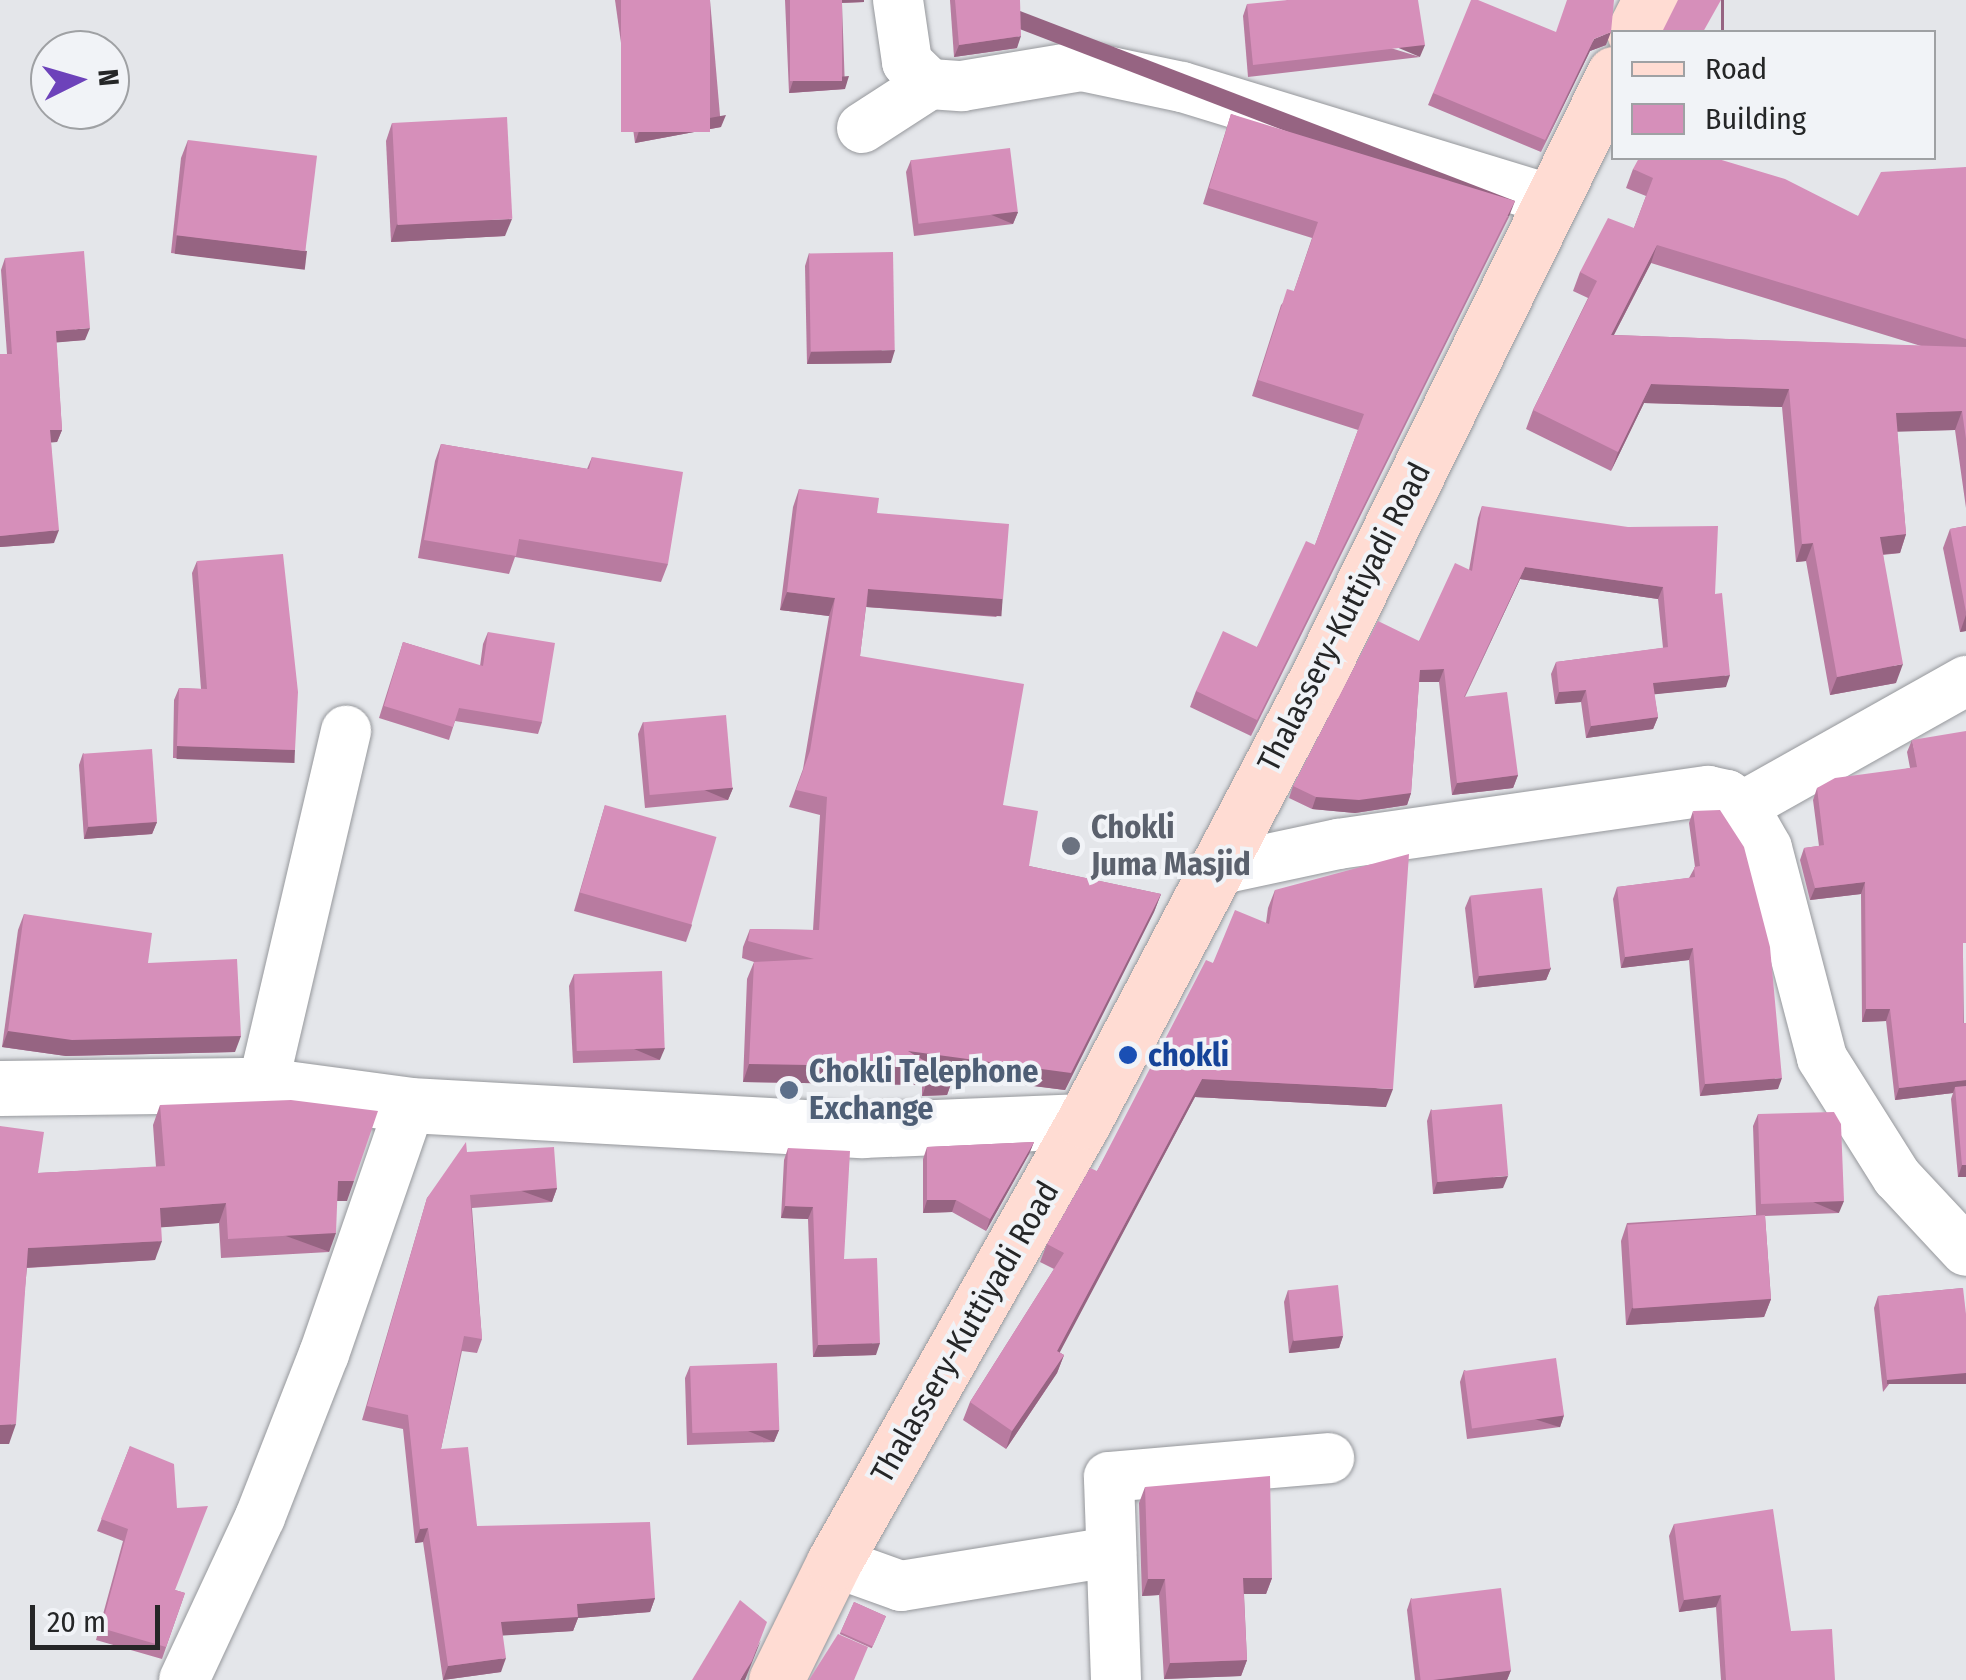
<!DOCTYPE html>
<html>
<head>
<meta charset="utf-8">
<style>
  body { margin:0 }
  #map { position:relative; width:1966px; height:1680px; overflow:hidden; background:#e4e6ea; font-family:"Fira Sans Condensed",sans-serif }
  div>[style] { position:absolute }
  .roads { filter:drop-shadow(0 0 2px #96989c) drop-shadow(0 0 2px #96989c) }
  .minor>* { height:50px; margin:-25px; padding:0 25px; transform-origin:25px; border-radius:25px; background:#fff }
  .secondary>* { height:55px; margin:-27.5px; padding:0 27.5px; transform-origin:27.5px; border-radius:27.5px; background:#fff }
  .primary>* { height:55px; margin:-27.5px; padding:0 27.5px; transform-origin:27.5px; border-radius:27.5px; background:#ffdcd3 }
  .wall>* { inset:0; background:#b87ba0; transform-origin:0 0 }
  .shaded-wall>* { inset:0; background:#966482; transform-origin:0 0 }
  .building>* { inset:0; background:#d68fba; transform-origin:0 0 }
  .dots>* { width:28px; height:28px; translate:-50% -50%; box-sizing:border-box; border:5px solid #f1f3f7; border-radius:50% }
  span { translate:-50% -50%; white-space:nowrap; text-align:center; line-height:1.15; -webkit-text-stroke:8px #f1f3f7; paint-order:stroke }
  .street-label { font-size:32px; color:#252627 }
  .worship-label { font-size:32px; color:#5b616d; font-weight:700 }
  .left { translate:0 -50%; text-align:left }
  .transit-label { font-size:32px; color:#164399; font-weight:700 }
  .service-label { font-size:32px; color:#4e5e75; font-weight:700 }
  .legend { position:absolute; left:1611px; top:30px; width:325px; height:130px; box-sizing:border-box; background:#f1f3f7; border:2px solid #9fa1a4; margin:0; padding:12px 18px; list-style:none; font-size:30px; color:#252627 }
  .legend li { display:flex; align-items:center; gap:20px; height:50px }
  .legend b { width:50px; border:2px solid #9fa1a4 }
  .north { position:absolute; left:30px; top:30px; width:100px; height:100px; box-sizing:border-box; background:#f1f3f7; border:2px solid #9fa1a4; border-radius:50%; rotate:85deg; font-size:28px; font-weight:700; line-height:40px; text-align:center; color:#252627 }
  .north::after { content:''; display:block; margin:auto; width:35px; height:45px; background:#6d42ba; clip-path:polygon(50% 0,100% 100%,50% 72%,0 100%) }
  .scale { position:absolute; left:30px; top:1605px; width:130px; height:45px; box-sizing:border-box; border:5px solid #252627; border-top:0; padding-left:12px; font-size:30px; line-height:35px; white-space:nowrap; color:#252627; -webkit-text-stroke:8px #f1f3f7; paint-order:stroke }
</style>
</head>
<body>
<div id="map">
  <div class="roads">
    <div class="minor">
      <div style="left:898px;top:0;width:63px;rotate:81.7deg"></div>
      <div style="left:907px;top:62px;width:32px;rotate:44deg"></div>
      <div style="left:930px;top:84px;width:32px;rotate:4deg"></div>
      <div style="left:962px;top:86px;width:122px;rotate:-9.5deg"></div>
      <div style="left:1082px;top:66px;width:102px;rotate:11.9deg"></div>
      <div style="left:1182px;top:87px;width:386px;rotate:17deg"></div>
      <div style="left:862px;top:128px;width:81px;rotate:-32.9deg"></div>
      <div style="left:1743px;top:806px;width:256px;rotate:-29.3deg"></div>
      <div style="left:1212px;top:871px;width:129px;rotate:-12.1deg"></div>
      <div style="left:1338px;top:844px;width:374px;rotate:-8.2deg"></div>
      <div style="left:1708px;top:791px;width:19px;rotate:12deg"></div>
      <div style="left:1727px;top:795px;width:19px;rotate:35deg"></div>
      <div style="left:1743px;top:806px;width:48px;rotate:60.3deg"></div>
      <div style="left:1767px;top:848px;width:217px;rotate:75.3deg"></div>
      <div style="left:1822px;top:1058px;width:141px;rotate:57.8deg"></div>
      <div style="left:1897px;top:1177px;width:101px;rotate:47deg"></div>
      <div style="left:263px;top:1085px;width:364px;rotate:-76.8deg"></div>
      <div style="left:834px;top:1562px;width:71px;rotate:19.7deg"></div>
      <div style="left:901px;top:1586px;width:213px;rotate:-9.2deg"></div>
      <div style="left:184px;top:1680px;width:180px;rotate:-65deg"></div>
      <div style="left:260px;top:1517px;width:175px;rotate:-68.6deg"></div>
      <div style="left:324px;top:1354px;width:263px;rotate:-70.9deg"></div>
      <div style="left:1116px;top:1680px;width:203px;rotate:-92deg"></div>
      <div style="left:1109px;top:1477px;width:221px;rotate:-4.9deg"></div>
    </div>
    <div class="secondary">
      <div style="left:0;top:1088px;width:263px;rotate:-0.7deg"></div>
      <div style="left:263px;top:1085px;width:148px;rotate:7.7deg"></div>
      <div style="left:410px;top:1105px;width:453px;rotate:3.2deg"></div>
      <div style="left:862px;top:1130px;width:222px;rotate:-2.3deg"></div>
    </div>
    <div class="primary">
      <div style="left:1634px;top:32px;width:36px;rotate:-63deg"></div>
      <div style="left:776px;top:1680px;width:131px;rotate:-63.8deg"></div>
      <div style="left:834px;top:1562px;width:507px;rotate:-60.45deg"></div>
      <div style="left:1084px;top:1121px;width:503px;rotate:-62.26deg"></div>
      <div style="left:1318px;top:676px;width:671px;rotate:-63.82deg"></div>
    </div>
  </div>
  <div class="wall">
    <div style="clip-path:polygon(615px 0,710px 0,721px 127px,635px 143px)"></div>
    <div style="clip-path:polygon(785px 0,864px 0,864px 2px,842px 3px,845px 89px,789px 93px)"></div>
    <div style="clip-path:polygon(950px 0,1020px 0,1017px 48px,954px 57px)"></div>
    <div style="clip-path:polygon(1247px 4px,1420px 57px,1248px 77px,1243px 16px)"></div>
    <div style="clip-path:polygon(1556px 32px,1606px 45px,1590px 51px,1541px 152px,1428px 105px,1433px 93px)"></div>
    <div style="clip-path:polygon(1231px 114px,1509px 217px,1251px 736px,1190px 707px,1196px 691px,1257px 647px,1315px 545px,1358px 430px,1252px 396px,1281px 305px,1294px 291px,1312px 238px,1203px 204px)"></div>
    <div style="clip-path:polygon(392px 123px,505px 236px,391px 242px,386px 141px)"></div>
    <div style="clip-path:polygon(188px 140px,300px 268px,171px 253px,181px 158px)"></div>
    <div style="clip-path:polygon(911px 160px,1018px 212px,1013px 224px,914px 236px,906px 172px)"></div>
    <div style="clip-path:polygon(evenodd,1966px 167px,1966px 508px,1955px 430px,1897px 431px,1906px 534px,1900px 553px,1883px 555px,1896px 683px,1830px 695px,1806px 561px,1796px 562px,1782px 407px,1644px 403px,1611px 471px,1526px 429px,1533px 410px,1588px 298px,1573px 291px,1580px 272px,1634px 228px,1646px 196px,1626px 188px,1633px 169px,1858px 216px,1966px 167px,1651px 263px,1921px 346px,1614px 335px,1651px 263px)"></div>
    <div style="clip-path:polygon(809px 253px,891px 363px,807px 364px,805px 266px)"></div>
    <div style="clip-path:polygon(5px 258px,85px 340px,56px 342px,62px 430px,57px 442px,51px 442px,54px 543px,0 547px,0 354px,7px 354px,1px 270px)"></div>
    <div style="clip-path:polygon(441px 444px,587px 469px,592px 457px,668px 564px,661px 582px,515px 557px,509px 574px,418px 558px,435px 461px)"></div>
    <div style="clip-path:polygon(799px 489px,877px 513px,997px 617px,866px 607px,860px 656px,1003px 805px,1029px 866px,1161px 894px,1154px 912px,1065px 1090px,949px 1075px,953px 1078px,947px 1095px,922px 1096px,922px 1085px,743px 1082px,747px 979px,754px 962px,742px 958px,743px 947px,750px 929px,813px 930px,820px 815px,789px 807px,803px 769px,829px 616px,780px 610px,793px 507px)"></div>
    <div style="clip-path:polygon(1482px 506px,1715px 594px,1726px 687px,1654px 694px,1658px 717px,1653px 729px,1586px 738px,1581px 702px,1555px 704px,1551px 674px,1556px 662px,1663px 648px,1658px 599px,1520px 579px,1465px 697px,1518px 775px,1513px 788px,1452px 795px,1439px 682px,1419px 682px,1411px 793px,1407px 805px,1355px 813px,1312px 809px,1289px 798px,1293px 786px,1419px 641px,1469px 570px,1478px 518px)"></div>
    <div style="clip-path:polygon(1966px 526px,1966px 631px,1960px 632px,1943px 548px,1950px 529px)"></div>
    <div style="clip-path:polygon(197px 561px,295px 750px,291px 762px,173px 758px,174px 700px,179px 688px,201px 689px,192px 573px)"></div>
    <div style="clip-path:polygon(488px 632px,542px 722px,538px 734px,455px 721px,449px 740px,379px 718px,403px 642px,480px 666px,483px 644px)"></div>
    <div style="clip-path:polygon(643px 722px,733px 788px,728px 800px,645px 808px,638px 734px)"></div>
    <div style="clip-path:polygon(1912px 740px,1963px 955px,1966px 1177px,1958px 1177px,1951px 1099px,1953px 1093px,1895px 1100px,1886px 1021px,1862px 1022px,1861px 894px,1810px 900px,1800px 860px,1804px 848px,1819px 846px,1813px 800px,1817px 788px,1910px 768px,1907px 752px)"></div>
    <div style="clip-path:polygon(83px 753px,157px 822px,152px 834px,84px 839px,79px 765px)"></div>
    <div style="clip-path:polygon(605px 805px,692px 925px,686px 942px,574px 911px)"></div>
    <div style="clip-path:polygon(1693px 811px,1778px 1089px,1700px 1096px,1689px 960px,1621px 968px,1613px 899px,1617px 887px,1689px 878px,1695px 867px,1689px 823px)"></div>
    <div style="clip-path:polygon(1275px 890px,1386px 1107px,1195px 1097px,1059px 1352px,1064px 1355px,1057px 1373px,1006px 1449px,963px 1420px,970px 1402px,1054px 1269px,1040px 1262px,1047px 1244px,1097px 1171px,1213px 963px,1266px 923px,1268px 908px)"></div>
    <div style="clip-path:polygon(1470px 896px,1551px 968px,1546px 980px,1474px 988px,1465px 908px)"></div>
    <div style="clip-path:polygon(24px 914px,148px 963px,235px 1052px,66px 1056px,2px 1047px,18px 930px)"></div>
    <div style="clip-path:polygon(574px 974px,660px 1060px,573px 1063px,569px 986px)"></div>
    <div style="clip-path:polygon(160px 1105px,347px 1201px,337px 1201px,329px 1252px,221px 1258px,219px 1223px,161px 1227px,155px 1260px,27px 1268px,9px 1444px,0 1444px,0 1126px,38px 1173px,156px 1167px,153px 1125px)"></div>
    <div style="clip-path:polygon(1431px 1109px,1503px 1188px,1433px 1194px,1427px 1121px)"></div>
    <div style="clip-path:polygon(1758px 1114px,1839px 1213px,1765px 1216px,1771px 1299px,1764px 1317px,1626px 1325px,1621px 1241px,1627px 1223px,1756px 1215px,1753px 1126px)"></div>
    <div style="clip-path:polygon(1034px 1142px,1029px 1154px,986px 1231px,952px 1212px,923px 1213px,923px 1159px,927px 1147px)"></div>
    <div style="clip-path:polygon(788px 1148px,844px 1259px,876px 1355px,813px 1357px,808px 1219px,781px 1218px,784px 1160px)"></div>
    <div style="clip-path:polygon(467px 1152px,557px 1188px,552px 1202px,472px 1208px,482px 1339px,477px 1353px,462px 1351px,441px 1449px,477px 1526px,655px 1598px,650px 1612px,578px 1618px,573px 1631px,503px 1635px,501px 1672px,443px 1680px,423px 1542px,415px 1543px,403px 1429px,362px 1420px,427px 1198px)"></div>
    <div style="clip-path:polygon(1963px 1288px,1883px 1392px,1874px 1308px,1878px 1296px)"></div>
    <div style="clip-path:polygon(1288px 1290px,1343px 1336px,1339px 1348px,1289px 1353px,1284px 1302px)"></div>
    <div style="clip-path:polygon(690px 1366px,779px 1430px,774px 1442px,687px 1445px,685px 1378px)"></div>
    <div style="clip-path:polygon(1464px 1370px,1564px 1415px,1560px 1427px,1467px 1439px,1460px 1382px)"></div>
    <div style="clip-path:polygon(130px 1446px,175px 1590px,185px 1593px,162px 1659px,96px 1640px,123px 1541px,97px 1531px)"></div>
    <div style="clip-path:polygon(1145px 1487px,1272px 1578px,1266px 1594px,1244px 1594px,1247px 1660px,1241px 1676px,1164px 1679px,1159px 1595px,1142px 1596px,1139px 1503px)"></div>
    <div style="clip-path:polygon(1674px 1524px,1835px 1680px,1721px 1680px,1716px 1607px,1679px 1612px,1669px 1536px)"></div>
    <div style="clip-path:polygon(1411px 1598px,1511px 1670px,1507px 1680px,1415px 1680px,1407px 1610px)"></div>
    <div style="left:854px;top:1602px;width:35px;height:35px;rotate:24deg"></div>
  </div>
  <div class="shaded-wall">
    <div style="clip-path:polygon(838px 0,864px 0,864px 2px,837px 3px)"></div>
    <div style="left:1721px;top:0;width:3px;height:37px"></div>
    <div style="clip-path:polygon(1611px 32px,1606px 45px,1590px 51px,1541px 152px,1594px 39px)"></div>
    <div style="clip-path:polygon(1021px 36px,1017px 48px,954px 57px,959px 45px)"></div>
    <div style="left:1425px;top:45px;width:13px;height:173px;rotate:113deg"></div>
    <div style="clip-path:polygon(849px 76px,845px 89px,789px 93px,793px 81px)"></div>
    <div style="clip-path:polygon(726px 115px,721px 127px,635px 143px,639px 131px)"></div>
    <div style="left:1515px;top:201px;width:17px;height:580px;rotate:111deg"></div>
    <div style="left:1018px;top:212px;width:13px;height:101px;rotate:113deg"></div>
    <div style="clip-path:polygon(512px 219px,505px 236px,391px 242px,397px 224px)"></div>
    <div style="left:177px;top:235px;width:131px;height:19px;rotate:7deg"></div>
    <div style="clip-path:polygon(1657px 245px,1651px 263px,1604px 354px,1611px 335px)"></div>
    <div style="clip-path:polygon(90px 328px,85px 340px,51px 343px,56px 331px)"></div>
    <div style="clip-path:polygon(895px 350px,891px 363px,807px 364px,811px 352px)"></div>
    <div style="clip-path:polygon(1651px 384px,1789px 389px,1782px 407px,1644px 403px,1611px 471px,1618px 452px)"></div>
    <div style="clip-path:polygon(1962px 411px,1955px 430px,1889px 432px,1896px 413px)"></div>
    <div style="clip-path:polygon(50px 430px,62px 430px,57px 442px,46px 443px)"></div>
    <div style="clip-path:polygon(59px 530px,54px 543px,0 547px,0 536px)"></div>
    <div style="clip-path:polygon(1906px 534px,1900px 553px,1873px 555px,1880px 537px)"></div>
    <div style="clip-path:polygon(1813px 543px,1806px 561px,1796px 562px,1802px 544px)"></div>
    <div style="clip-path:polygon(1525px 567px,1663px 587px,1658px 599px,1520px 579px,1459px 710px)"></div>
    <div style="left:868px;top:589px;width:135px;height:18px;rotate:4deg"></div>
    <div style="clip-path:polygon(787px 592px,835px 598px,829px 616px,780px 610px)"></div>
    <div style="clip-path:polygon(1966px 615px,1966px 631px,1960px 632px)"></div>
    <div style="clip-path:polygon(1903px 664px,1896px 683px,1830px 695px,1837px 677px)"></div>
    <div style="clip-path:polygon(1444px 669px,1439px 682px,1415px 682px,1420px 670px)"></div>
    <div style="clip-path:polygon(1730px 675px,1726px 687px,1648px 695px,1653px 683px)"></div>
    <div style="clip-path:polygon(1586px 690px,1581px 702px,1555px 704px,1559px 692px)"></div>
    <div style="clip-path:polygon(1658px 717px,1653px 729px,1586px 738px,1591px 726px)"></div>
    <div style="left:177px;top:746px;width:118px;height:13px;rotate:2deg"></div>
    <div style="clip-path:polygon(1518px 775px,1513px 788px,1452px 795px,1457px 783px)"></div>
    <div style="left:733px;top:788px;width:13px;height:84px;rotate:113deg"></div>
    <div style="clip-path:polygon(1411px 793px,1407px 805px,1355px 813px,1312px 809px,1316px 797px)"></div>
    <div style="clip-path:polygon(157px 822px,152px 834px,84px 839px,88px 827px)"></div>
    <div style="clip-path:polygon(1865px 882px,1861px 894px,1810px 900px,1815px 888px)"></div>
    <div style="clip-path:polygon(1161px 894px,1154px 912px,1065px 1090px,928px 1073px,928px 1067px,922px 1085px,743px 1082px,749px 1064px,908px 1051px)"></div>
    <div style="clip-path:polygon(1693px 948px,1689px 960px,1621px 968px,1625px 957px)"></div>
    <div style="clip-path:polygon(1551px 968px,1546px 980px,1474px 988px,1479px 976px)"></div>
    <div style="clip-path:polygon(1866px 1009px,1890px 1009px,1886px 1021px,1862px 1022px)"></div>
    <div style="clip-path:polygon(8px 1031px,241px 1036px,235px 1052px,66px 1056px,2px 1047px)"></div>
    <div style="left:665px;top:1048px;width:13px;height:88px;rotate:113deg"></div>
    <div style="clip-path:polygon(953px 1078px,947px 1095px,922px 1096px,928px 1079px)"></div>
    <div style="clip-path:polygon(1782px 1078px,1778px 1089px,1700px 1096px,1705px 1084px)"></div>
    <div style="clip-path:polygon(1202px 1079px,1393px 1089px,1386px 1107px,1195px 1097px,1051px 1369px,1057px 1351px)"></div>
    <div style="clip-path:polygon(1966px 1080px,1966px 1091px,1955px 1087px,1953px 1093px,1895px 1100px,1899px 1088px)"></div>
    <div style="clip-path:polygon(1034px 1142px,1029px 1154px,986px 1231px,990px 1219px)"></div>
    <div style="clip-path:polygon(1962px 1165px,1966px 1165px,1966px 1177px,1958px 1177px)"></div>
    <div style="clip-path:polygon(1508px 1176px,1503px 1188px,1433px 1194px,1437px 1182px)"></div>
    <div style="clip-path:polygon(338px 1181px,354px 1181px,347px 1201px,330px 1201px)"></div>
    <div style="left:557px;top:1188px;width:15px;height:87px;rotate:110deg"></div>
    <div style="clip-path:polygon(927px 1200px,956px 1200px,952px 1212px,923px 1213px)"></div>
    <div style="left:1844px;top:1201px;width:13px;height:83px;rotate:113deg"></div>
    <div style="clip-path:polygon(226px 1203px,219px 1223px,153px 1228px,160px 1208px)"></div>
    <div style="clip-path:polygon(785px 1206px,813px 1207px,808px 1219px,781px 1218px)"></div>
    <div style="left:336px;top:1233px;width:20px;height:108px;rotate:110deg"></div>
    <div style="clip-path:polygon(162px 1241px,155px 1260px,21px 1268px,28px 1248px)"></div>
    <div style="clip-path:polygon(1771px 1299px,1764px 1317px,1626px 1325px,1632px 1308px)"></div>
    <div style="clip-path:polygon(1343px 1336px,1339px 1348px,1289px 1353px,1293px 1340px)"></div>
    <div style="clip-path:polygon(880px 1343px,876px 1355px,813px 1357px,818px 1345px)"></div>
    <div style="clip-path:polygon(1064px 1355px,1057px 1373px,1006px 1449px,1012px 1431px)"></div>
    <div style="left:1966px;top:1373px;width:11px;height:79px;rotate:90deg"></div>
    <div style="left:1564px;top:1415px;width:13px;height:93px;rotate:108deg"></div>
    <div style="clip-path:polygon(16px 1424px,9px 1444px,0 1444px,0 1425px)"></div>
    <div style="left:779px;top:1430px;width:13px;height:87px;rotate:113deg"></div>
    <div style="clip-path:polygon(428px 1528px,423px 1542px,415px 1543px,420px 1529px)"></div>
    <div style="clip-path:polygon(1243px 1578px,1272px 1578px,1266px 1594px,1237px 1594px)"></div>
    <div style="clip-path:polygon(1148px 1579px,1165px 1579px,1159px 1595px,1142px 1596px)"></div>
    <div style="clip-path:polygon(1721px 1595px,1716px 1607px,1679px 1612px,1684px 1600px)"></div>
    <div style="clip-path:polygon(655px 1598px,650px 1612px,578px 1618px,573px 1631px,496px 1636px,501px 1622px,577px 1604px)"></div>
    <div style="clip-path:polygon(761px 1640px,745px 1680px,740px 1680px)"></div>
    <div style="clip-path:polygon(506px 1658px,501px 1672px,443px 1680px,448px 1666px)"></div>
    <div style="clip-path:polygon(1247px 1660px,1241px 1676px,1164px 1679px,1170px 1663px)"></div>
    <div style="clip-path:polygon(1511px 1670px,1507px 1680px,1431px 1680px)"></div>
  </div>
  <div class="building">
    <div style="left:621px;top:0;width:89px;height:132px"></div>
    <div style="left:790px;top:0;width:52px;height:81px"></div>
    <div style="clip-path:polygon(955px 0,1020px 0,1021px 36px,959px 45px)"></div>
    <div style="clip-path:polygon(1288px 0,1418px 0,1425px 45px,1253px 65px,1247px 4px)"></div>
    <div style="clip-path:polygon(1471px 0,1478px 0,1556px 32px,1567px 0,1614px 0,1611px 32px,1594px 39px,1545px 140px,1433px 93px)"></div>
    <div style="clip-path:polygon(1678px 0,1721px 0,1703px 32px,1662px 32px)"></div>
    <div style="clip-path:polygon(1231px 114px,1515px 201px,1257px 720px,1196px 691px,1223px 631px,1257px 647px,1306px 541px,1315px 545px,1364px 414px,1258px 380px,1287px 289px,1294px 291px,1318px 222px,1209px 188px)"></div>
    <div style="left:507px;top:117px;width:102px;height:115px;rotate:87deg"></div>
    <div style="left:188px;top:140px;width:130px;height:96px;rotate:7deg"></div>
    <div style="left:1010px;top:148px;width:64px;height:100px;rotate:83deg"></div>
    <div style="clip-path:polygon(1639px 158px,1715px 158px,1785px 179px,1858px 216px,1881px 172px,1966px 167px,1966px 339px,1657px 245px,1611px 335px,1966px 347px,1966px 439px,1962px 411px,1896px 413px,1906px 534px,1880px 537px,1903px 664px,1837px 677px,1813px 543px,1802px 544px,1789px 389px,1651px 384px,1618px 452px,1533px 410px,1597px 281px,1580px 272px,1608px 218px,1634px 228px,1653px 178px,1633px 169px)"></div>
    <div style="clip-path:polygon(84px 251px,90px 328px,56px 331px,62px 430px,50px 430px,59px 530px,0 536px,0 354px,12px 354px,5px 258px)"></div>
    <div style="left:893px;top:252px;width:98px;height:84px;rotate:89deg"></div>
    <div style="clip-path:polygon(441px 444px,589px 469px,592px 457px,683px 472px,668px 564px,519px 539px,516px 556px,424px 540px)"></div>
    <div style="clip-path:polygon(799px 489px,879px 498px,877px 513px,1009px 524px,1003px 599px,868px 589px,860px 656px,1024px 684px,1003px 805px,1038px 811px,1029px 866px,1161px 894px,1071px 1073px,908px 1051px,953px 1078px,928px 1079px,928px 1067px,749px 1064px,754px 962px,814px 959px,748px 941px,750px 929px,819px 930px,827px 797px,796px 790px,810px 751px,835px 598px,787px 592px)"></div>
    <div style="clip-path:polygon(1482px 506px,1628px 527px,1718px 526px,1715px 594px,1722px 593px,1730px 675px,1653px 683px,1658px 717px,1591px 726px,1586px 690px,1559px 692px,1556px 662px,1668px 647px,1663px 587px,1525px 567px,1464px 697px,1507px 692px,1518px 775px,1457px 783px,1444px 669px,1420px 670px,1411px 793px,1359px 800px,1316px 797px,1293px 786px,1378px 621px,1419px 641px,1455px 563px,1472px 571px)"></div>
    <div style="clip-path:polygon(1966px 526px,1966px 612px,1950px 529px)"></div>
    <div style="clip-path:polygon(283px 554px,298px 692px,295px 750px,177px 746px,179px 688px,207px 689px,197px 561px)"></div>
    <div style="clip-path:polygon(488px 632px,555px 643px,542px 722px,459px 708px,453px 727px,384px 706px,403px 642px,483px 666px)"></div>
    <div style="left:726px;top:715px;width:73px;height:83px;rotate:85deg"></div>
    <div style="clip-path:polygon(1966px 731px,1966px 943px,1963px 943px,1963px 1023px,1966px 1023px,1966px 1080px,1899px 1088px,1890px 1009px,1866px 1009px,1865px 882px,1815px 888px,1804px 848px,1824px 845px,1817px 788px,1835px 778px,1917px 767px,1912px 740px)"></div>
    <div style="left:152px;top:749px;width:73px;height:69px;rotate:86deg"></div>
    <div style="left:605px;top:805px;width:116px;height:91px;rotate:16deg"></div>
    <div style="clip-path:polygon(1720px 810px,1744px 847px,1770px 947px,1782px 1078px,1705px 1084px,1693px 948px,1625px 957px,1617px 887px,1695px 877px,1694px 867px,1700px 866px,1693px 811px)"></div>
    <div style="clip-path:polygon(1409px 854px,1393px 1089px,1202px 1079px,1057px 1351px,1064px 1355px,1012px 1431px,970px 1402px,1064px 1253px,1047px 1244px,1090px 1168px,1097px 1171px,1206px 960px,1213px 963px,1235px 910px,1269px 924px,1275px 890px)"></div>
    <div style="left:1542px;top:888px;width:81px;height:72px;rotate:84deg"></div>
    <div style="clip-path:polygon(24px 914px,152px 933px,148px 963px,237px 959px,241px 1036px,72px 1040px,8px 1031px)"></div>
    <div style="left:662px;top:971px;width:77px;height:88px;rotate:88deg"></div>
    <div style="clip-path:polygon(1966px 1086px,1966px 1165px,1962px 1165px,1955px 1087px)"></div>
    <div style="clip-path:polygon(291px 1100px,378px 1111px,354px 1181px,338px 1181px,336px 1233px,228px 1239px,226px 1203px,160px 1208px,162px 1241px,28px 1248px,16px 1424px,0 1425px,0 1126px,44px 1132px,38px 1173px,165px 1166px,160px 1105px)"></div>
    <div style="left:1502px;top:1104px;width:72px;height:71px;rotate:85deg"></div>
    <div style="clip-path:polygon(1834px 1112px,1841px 1124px,1844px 1201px,1761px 1204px,1758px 1114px)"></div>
    <div style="clip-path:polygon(466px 1142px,467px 1152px,554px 1147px,557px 1188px,470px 1195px,482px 1339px,464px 1336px,441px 1449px,468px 1447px,477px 1526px,650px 1522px,655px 1598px,577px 1604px,578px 1617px,501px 1622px,506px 1658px,448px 1666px,428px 1528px,420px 1529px,408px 1415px,367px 1406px,427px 1198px)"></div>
    <div style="clip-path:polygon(1034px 1142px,990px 1219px,956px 1200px,927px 1200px,927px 1147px)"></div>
    <div style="clip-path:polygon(788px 1148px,850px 1151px,844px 1259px,877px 1258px,880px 1343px,818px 1345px,813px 1207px,785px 1206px)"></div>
    <div style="left:1765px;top:1215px;width:84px;height:138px;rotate:86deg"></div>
    <div style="left:1338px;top:1285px;width:51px;height:50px;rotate:84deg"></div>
    <div style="clip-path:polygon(1963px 1288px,1966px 1314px,1966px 1373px,1887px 1380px,1878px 1296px)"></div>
    <div style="left:1556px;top:1358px;width:58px;height:93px;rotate:82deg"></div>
    <div style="left:777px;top:1363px;width:67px;height:87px;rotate:88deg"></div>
    <div style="clip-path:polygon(130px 1446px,174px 1464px,177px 1508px,208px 1506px,175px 1590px,185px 1593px,166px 1647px,101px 1628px,128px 1529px,101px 1519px)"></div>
    <div style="clip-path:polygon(1270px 1476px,1272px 1578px,1243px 1578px,1247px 1660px,1170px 1663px,1165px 1579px,1148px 1579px,1145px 1487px)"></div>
    <div style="clip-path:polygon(1773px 1509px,1791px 1631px,1832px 1629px,1835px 1680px,1726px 1680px,1721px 1595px,1684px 1600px,1674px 1524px)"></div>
    <div style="left:1501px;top:1588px;width:83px;height:91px;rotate:83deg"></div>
    <div style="clip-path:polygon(740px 1600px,767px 1622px,752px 1661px,740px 1680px,692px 1680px)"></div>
    <div style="left:854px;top:1602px;width:35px;height:33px;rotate:24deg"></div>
    <div style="clip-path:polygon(838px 1634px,868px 1647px,854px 1680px,809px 1680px)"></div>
  </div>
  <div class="dots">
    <div style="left:1071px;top:846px;background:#6b7280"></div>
    <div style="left:1128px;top:1055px;background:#1a4fb4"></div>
    <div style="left:789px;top:1090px;background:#5c6f8a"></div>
  </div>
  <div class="street-label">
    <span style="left:1344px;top:617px;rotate:-63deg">Thalassery-Kuttiyadi Road</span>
    <span style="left:965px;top:1332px;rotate:-60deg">Thalassery-Kuttiyadi Road</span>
  </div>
  <div class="worship-label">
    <span class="left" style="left:1091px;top:846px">Chokli<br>Juma Masjid</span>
  </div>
  <div class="transit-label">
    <span class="left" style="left:1148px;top:1055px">chokli</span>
  </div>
  <div class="service-label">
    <span class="left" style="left:809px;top:1090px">Chokli Telephone<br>Exchange</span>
  </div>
  <ul class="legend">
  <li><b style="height:12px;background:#ffdcd3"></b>Road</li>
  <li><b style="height:28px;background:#d68fba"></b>Building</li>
  </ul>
  <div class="north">N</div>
  <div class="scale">20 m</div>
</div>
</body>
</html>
